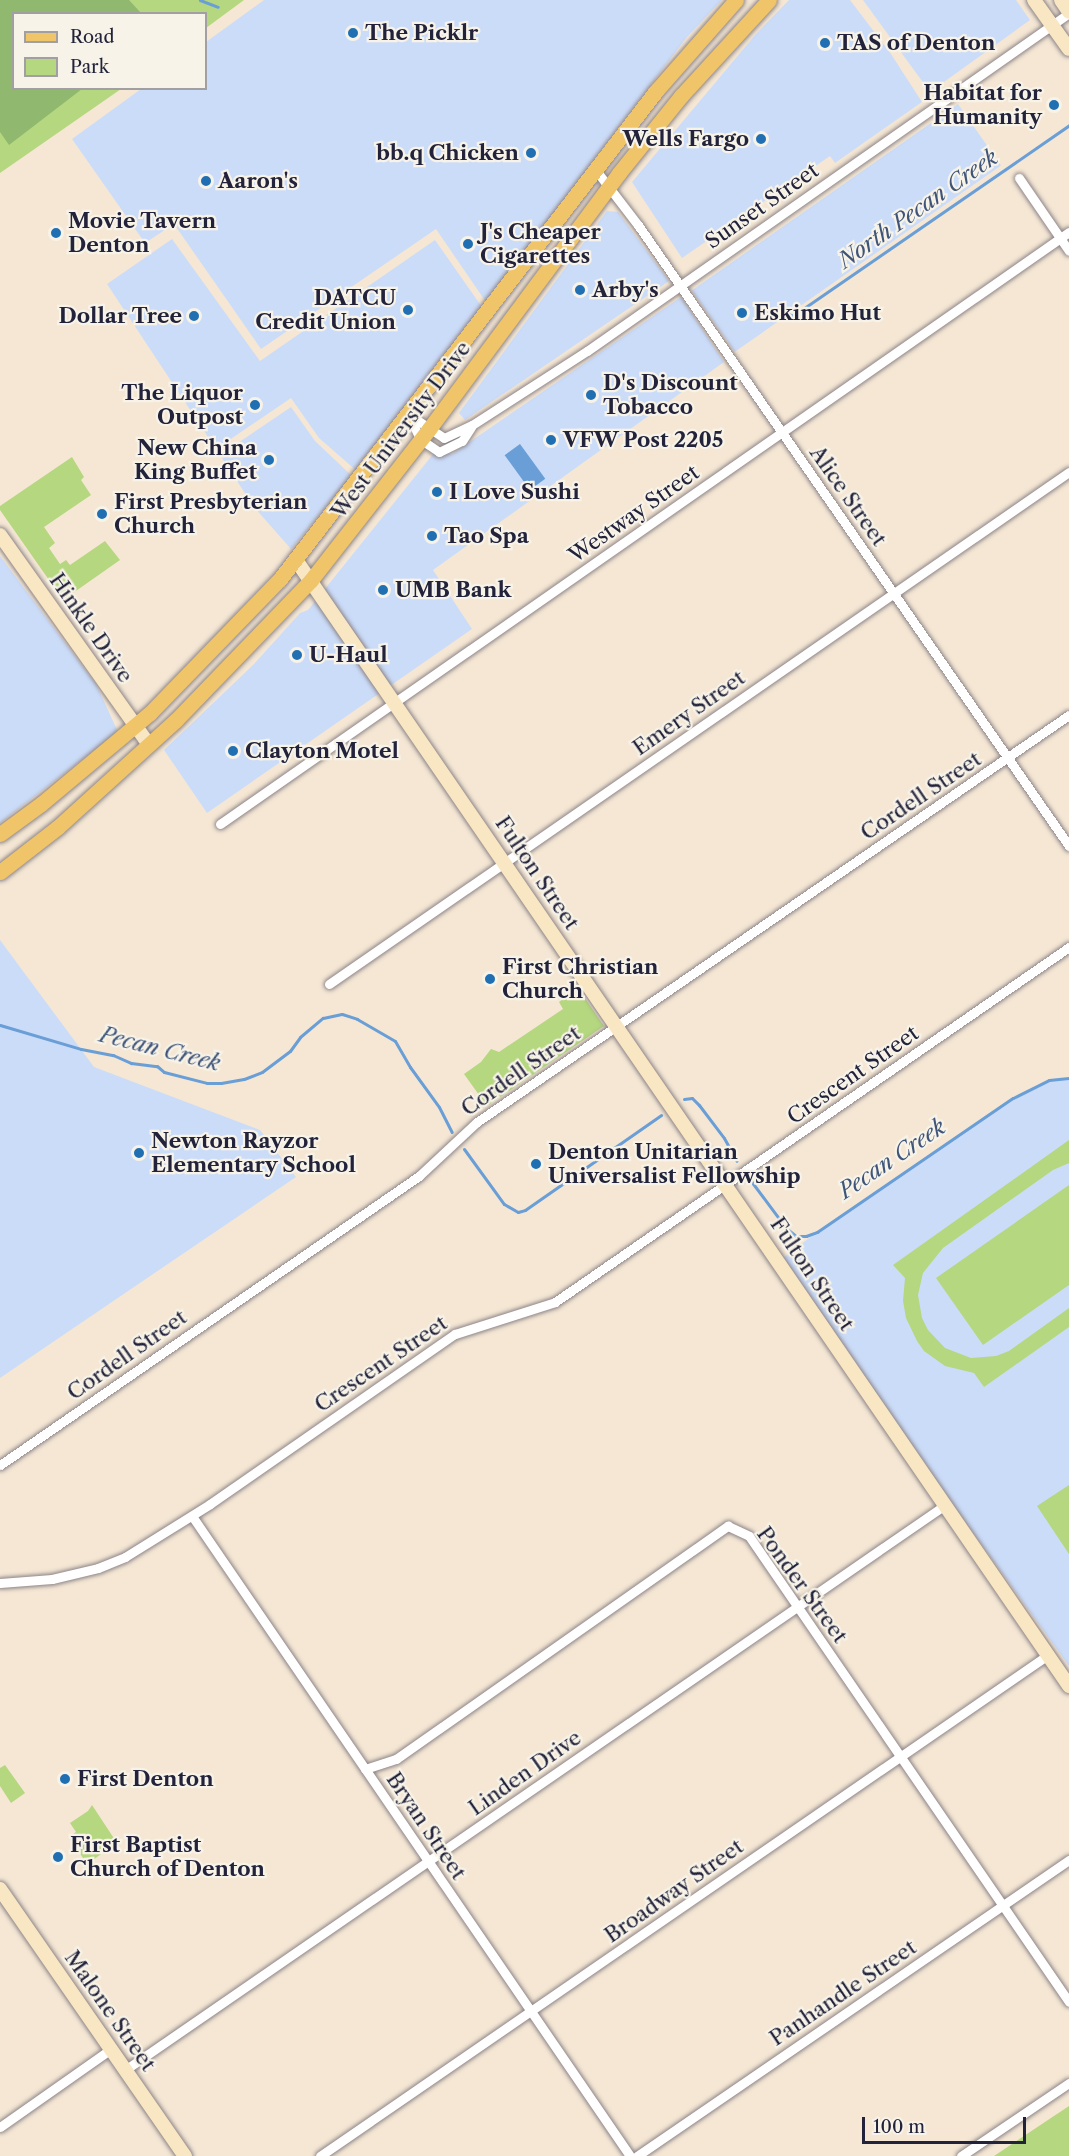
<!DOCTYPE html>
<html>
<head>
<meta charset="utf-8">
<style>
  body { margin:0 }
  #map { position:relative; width:1069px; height:2156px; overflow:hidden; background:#f5e7d4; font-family:"Libre Caslon Text",serif }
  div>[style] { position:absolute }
  .built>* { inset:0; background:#cbdcf9; transform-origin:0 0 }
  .green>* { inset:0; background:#b5d77f }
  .forest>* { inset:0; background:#90b86e }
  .water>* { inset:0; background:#6a9ed6; transform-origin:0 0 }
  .stream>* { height:3px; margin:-1.5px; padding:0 1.5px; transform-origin:1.5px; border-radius:1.5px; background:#6a9ed6 }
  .roads { filter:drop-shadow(0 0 2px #8c8488) drop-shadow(0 0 2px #8c8488) }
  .street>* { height:9px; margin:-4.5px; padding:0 4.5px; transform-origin:4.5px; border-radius:4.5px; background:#fff }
  .secondary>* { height:14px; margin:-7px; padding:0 7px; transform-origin:7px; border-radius:7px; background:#f9e7c3 }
  .primary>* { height:15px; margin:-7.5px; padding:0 7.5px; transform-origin:7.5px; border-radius:7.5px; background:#f0c469 }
  .dots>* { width:16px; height:16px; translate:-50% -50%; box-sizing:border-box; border:3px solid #f7f3e8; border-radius:50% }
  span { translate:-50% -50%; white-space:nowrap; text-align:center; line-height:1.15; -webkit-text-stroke:4.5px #f7f3e8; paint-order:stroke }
  .poi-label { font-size:21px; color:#22223b; font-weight:700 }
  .left { translate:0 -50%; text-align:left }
  .right { translate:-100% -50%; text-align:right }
  .street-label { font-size:21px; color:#22223b }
  .water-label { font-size:22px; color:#3f5479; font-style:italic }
  .legend { position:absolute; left:12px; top:12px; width:195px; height:78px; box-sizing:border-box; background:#f7f3e8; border:2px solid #a29fa3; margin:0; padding:8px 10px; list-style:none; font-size:18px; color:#22223b }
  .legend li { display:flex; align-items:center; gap:12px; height:30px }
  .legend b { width:30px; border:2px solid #a29fa3 }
  .scale { position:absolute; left:862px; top:2117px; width:164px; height:27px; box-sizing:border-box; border:3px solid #22223b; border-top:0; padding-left:8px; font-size:18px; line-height:21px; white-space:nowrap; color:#22223b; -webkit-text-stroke:4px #f7f3e8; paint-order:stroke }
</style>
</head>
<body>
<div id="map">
  <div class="built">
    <div style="clip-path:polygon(264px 0,722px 0,687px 37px,486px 302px,436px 229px,261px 349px,174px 224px,145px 243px,72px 139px,141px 89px,206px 88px,206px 42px)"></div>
    <div style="clip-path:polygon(789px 0,850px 0,891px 54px,922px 102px,835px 163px,830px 156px,682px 258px,632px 182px,756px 34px)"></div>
    <div style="clip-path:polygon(863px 0,1016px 0,1030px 20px,930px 92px)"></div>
    <div style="left:958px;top:104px;width:75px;height:325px;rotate:55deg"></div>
    <div style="clip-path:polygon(607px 211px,618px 212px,669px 281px,465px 420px,459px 413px)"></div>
    <div style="clip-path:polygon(172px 239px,260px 361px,435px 240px,482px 307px,358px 472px,319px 438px,291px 398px,216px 449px,107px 284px)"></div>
    <div style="clip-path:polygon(681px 297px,724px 362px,433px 570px,472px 629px,207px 813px,164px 750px,254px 664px,300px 613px,308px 610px,434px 453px,452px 454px)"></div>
    <div style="clip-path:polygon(291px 407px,315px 441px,352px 476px,291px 549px,254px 507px,220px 455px)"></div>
    <div style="clip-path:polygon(0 556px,96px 684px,118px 732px,0 823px)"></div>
    <div style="clip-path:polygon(0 940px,94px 1067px,260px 1130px,296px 1177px,0 1378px)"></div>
    <div style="clip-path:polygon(1069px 1078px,1069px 1666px,778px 1262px,817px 1232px,1013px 1098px,1049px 1080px)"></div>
  </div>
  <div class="green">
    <div style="clip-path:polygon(0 0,244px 0,206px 28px,206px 14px,14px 14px,14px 88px,121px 89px,0 173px)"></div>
    <div style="clip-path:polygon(72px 457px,84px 477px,81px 480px,91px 495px,44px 527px,55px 543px,49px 548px,60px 564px,66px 560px,70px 565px,105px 541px,120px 560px,63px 600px,0 510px,0 506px)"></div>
    <div style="clip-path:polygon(578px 988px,604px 1026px,487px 1106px,464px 1074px,481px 1062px,491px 1049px,499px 1052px,563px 1009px,559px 1002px)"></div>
    <div style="clip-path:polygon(1069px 1140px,1069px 1163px,1053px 1170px,943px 1248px,923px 1273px,918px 1295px,922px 1318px,928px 1330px,945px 1348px,971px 1358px,996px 1356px,1009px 1351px,1069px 1308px,1069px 1327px,984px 1387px,974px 1373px,945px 1366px,924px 1351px,917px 1341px,906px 1318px,903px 1301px,905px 1278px,893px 1265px)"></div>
    <div style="clip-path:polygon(1069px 1185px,1069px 1285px,983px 1345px,936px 1278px)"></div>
    <div style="clip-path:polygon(1069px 1485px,1069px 1554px,1037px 1506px)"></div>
    <div style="clip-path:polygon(5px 1765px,25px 1793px,11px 1803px,0 1786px,0 1768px)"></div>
    <div style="clip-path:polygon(92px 1805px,117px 1843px,87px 1864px,69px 1837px,76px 1832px,70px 1823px,88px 1811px)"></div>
    <div style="clip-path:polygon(1069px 2106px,1069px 2156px,994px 2156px)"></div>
  </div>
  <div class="forest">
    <div style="clip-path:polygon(0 0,129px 0,141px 13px,14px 14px,14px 88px,82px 89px,9px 145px,0 132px)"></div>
  </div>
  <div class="water">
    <div style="left:520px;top:444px;width:43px;height:19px;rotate:54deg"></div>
  </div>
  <div class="stream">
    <div style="left:200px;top:0;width:19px;rotate:21deg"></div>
    <div style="left:786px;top:310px;width:6px;rotate:51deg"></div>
    <div style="left:790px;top:315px;width:4px"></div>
    <div style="left:794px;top:315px;width:334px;rotate:-34.6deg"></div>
    <div style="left:0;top:1025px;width:84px;rotate:16.5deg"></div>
    <div style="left:81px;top:1049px;width:33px;rotate:11deg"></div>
    <div style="left:113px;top:1055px;width:20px;rotate:24deg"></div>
    <div style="left:131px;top:1063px;width:26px;rotate:7deg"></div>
    <div style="left:157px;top:1066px;width:9px;rotate:41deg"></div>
    <div style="left:164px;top:1072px;width:44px;rotate:14.3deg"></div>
    <div style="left:207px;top:1083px;width:14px"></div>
    <div style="left:221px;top:1083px;width:23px;rotate:-10deg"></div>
    <div style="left:244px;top:1079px;width:19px;rotate:-21deg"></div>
    <div style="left:262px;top:1072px;width:35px;rotate:-37deg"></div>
    <div style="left:290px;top:1051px;width:17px;rotate:-54deg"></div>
    <div style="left:300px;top:1037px;width:30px;rotate:-40deg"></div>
    <div style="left:323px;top:1018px;width:19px;rotate:-12deg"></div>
    <div style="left:342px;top:1014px;width:16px;rotate:18deg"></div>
    <div style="left:357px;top:1019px;width:44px;rotate:30.1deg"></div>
    <div style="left:395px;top:1041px;width:30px;rotate:60deg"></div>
    <div style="left:410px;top:1067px;width:49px;rotate:54.1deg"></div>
    <div style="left:439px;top:1107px;width:28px;rotate:63deg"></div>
    <div style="left:684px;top:1099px;width:8px;rotate:-7deg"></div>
    <div style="left:692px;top:1098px;width:10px;rotate:45deg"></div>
    <div style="left:699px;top:1105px;width:41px;rotate:52.9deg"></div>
    <div style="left:724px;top:1138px;width:26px;rotate:61deg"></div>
    <div style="left:464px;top:1149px;width:68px;rotate:54deg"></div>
    <div style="left:504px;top:1204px;width:16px;rotate:30deg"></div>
    <div style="left:518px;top:1212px;width:7px;rotate:-16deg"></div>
    <div style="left:525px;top:1210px;width:166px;rotate:-34.9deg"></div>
    <div style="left:751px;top:1181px;width:59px;rotate:53.3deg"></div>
    <div style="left:786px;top:1228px;width:13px;rotate:39deg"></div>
    <div style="left:796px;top:1236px;width:10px"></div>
    <div style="left:806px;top:1236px;width:12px;rotate:-20deg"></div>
    <div style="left:817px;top:1232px;width:237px;rotate:-34.4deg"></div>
    <div style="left:1013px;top:1098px;width:40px;rotate:-26.6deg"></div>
    <div style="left:1049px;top:1080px;width:20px;rotate:-6deg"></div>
  </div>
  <div class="roads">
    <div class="street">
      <div style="left:595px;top:169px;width:71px;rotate:52.5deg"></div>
      <div style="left:638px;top:225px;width:756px;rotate:55.24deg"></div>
      <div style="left:1019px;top:178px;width:88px;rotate:55.6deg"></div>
      <div style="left:408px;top:414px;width:43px;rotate:33.7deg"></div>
      <div style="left:444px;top:438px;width:31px;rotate:-25deg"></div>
      <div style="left:472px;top:425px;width:137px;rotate:-32.8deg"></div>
      <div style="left:587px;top:351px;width:589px;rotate:-35.04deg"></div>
      <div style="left:409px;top:416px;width:25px;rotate:64deg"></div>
      <div style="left:420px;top:439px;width:23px;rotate:34deg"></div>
      <div style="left:439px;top:452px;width:25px;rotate:-26deg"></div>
      <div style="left:462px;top:441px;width:17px;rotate:-57deg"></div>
      <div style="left:220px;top:824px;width:1035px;rotate:-34.89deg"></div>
      <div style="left:329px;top:984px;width:900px;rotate:-34.68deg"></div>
      <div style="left:0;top:1465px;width:509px;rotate:-34.6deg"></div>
      <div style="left:419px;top:1176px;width:79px;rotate:-43deg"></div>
      <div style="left:477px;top:1122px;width:718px;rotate:-34.51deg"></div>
      <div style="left:192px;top:1516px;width:776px;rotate:55.61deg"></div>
      <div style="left:0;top:1583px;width:52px;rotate:-4.4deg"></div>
      <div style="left:52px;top:1579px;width:47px;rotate:-13.4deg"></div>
      <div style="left:98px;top:1568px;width:29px;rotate:-22deg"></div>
      <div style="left:125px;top:1557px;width:100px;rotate:-31.9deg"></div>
      <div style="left:210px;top:1504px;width:298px;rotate:-34.8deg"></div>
      <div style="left:455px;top:1334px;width:105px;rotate:-17.7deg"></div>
      <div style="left:555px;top:1302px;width:625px;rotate:-34.63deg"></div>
      <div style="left:365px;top:1769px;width:33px;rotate:-18deg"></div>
      <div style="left:396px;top:1759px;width:406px;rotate:-35.1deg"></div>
      <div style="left:728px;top:1526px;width:23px;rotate:25deg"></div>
      <div style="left:749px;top:1536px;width:565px;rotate:55.52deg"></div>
      <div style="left:125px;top:2070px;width:996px;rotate:-34.57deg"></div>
      <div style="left:0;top:2127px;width:136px;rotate:-35.1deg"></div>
      <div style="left:320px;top:2156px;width:884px;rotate:-34.54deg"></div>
      <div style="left:637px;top:2156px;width:524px;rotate:-34.42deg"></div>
      <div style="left:961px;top:2156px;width:130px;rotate:-34.1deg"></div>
    </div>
    <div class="secondary">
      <div style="left:1034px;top:0;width:60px;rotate:54.5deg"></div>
      <div style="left:1061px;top:0;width:14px;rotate:56deg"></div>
      <div style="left:0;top:535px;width:257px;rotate:54.6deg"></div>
      <div style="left:296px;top:560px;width:1366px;rotate:55.53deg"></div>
      <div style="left:0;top:1889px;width:325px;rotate:55.3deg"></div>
    </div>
    <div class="primary">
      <div style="left:0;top:834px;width:51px;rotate:-36.2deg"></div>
      <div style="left:41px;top:804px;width:142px;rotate:-39.9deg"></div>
      <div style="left:150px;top:713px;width:187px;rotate:-45.9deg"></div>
      <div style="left:280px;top:579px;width:616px;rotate:-52.39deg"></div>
      <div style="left:656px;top:91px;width:121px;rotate:-48.7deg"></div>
      <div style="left:0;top:872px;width:73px;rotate:-37.8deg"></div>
      <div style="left:58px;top:827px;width:159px;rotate:-42.2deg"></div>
      <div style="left:176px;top:720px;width:194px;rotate:-46deg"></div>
      <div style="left:311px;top:580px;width:192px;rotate:-52deg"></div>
      <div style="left:429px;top:429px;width:319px;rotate:-53.4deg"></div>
      <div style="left:619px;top:173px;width:99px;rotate:-51.2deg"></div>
      <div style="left:681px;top:96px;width:130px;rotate:-47.5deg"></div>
    </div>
  </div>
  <div class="dots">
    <div style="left:353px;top:33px;background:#1f6fb2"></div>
    <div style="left:825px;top:43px;background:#1f6fb2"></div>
    <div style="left:1054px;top:105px;background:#1f6fb2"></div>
    <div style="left:761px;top:139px;background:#1f6fb2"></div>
    <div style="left:531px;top:153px;background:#1f6fb2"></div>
    <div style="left:206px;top:181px;background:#1f6fb2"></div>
    <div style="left:56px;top:233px;background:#1f6fb2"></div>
    <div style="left:468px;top:244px;background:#1f6fb2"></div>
    <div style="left:580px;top:290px;background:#1f6fb2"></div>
    <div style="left:408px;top:310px;background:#1f6fb2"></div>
    <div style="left:742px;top:313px;background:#1f6fb2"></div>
    <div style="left:194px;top:316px;background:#1f6fb2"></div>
    <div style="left:591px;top:395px;background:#1f6fb2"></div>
    <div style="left:255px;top:405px;background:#1f6fb2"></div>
    <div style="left:551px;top:440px;background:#1f6fb2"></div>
    <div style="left:269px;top:460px;background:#1f6fb2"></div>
    <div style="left:437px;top:492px;background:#1f6fb2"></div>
    <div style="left:102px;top:514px;background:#1f6fb2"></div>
    <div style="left:432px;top:536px;background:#1f6fb2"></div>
    <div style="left:383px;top:590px;background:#1f6fb2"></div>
    <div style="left:297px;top:655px;background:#1f6fb2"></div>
    <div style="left:233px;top:751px;background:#1f6fb2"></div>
    <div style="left:490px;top:979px;background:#1f6fb2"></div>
    <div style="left:139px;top:1153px;background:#1f6fb2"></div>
    <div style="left:536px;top:1164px;background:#1f6fb2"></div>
    <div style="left:65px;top:1779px;background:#1f6fb2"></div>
    <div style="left:58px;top:1857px;background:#1f6fb2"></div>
  </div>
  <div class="poi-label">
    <span class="left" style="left:365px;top:33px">The Picklr</span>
    <span class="left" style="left:837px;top:43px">TAS of Denton</span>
    <span class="right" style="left:1042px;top:105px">Habitat for<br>Humanity</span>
    <span class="right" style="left:749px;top:139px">Wells Fargo</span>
    <span class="right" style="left:519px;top:153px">bb.q Chicken</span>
    <span class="left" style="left:218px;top:181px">Aaron's</span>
    <span class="left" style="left:68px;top:233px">Movie Tavern<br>Denton</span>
    <span class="left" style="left:480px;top:244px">J's Cheaper<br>Cigarettes</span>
    <span class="left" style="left:592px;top:290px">Arby's</span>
    <span class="right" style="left:396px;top:310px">DATCU<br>Credit Union</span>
    <span class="left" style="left:754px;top:313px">Eskimo Hut</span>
    <span class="right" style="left:182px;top:316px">Dollar Tree</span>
    <span class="left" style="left:603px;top:395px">D's Discount<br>Tobacco</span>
    <span class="right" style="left:243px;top:405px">The Liquor<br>Outpost</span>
    <span class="left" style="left:563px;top:440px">VFW Post 2205</span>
    <span class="right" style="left:257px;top:460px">New China<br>King Buffet</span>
    <span class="left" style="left:449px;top:492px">I Love Sushi</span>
    <span class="left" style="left:114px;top:514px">First Presbyterian<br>Church</span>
    <span class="left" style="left:444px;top:536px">Tao Spa</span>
    <span class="left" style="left:395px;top:590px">UMB Bank</span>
    <span class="left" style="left:309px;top:655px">U-Haul</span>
    <span class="left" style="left:245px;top:751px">Clayton Motel</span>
    <span class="left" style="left:502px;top:979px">First Christian<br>Church</span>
    <span class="left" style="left:151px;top:1153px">Newton Rayzor<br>Elementary School</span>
    <span class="left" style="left:548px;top:1164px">Denton Unitarian<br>Universalist Fellowship</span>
    <span class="left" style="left:77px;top:1779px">First Denton</span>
    <span class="left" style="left:70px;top:1857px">First Baptist<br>Church of Denton</span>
  </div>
  <div class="street-label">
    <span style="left:762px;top:206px;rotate:-35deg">Sunset Street</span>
    <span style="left:401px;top:430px;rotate:-53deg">West University Drive</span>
    <span style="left:848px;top:496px;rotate:55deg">Alice Street</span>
    <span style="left:634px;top:514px;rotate:-35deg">Westway Street</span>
    <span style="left:91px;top:628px;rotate:55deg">Hinkle Drive</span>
    <span style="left:689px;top:713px;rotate:-35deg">Emery Street</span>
    <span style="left:921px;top:796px;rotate:-34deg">Cordell Street</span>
    <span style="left:537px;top:873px;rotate:56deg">Fulton Street</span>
    <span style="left:521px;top:1071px;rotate:-35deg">Cordell Street</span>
    <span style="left:853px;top:1075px;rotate:-35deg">Crescent Street</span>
    <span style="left:812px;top:1274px;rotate:56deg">Fulton Street</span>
    <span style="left:127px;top:1355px;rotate:-35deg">Cordell Street</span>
    <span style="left:381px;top:1364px;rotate:-34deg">Crescent Street</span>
    <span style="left:802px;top:1585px;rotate:54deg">Ponder Street</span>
    <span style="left:525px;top:1773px;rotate:-35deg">Linden Drive</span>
    <span style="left:426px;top:1826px;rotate:56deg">Bryan Street</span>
    <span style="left:674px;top:1891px;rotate:-35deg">Broadway Street</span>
    <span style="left:843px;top:1993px;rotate:-34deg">Panhandle Street</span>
    <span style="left:110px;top:2011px;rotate:55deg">Malone Street</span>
  </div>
  <div class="water-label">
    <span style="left:918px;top:209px;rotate:-35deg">North Pecan Creek</span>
    <span style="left:160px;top:1049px;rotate:14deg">Pecan Creek</span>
    <span style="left:892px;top:1159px;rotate:-34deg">Pecan Creek</span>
  </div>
  <ul class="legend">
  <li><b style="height:8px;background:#f0c469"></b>Road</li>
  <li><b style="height:16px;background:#b5d77f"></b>Park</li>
  </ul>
  <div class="scale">100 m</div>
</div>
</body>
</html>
